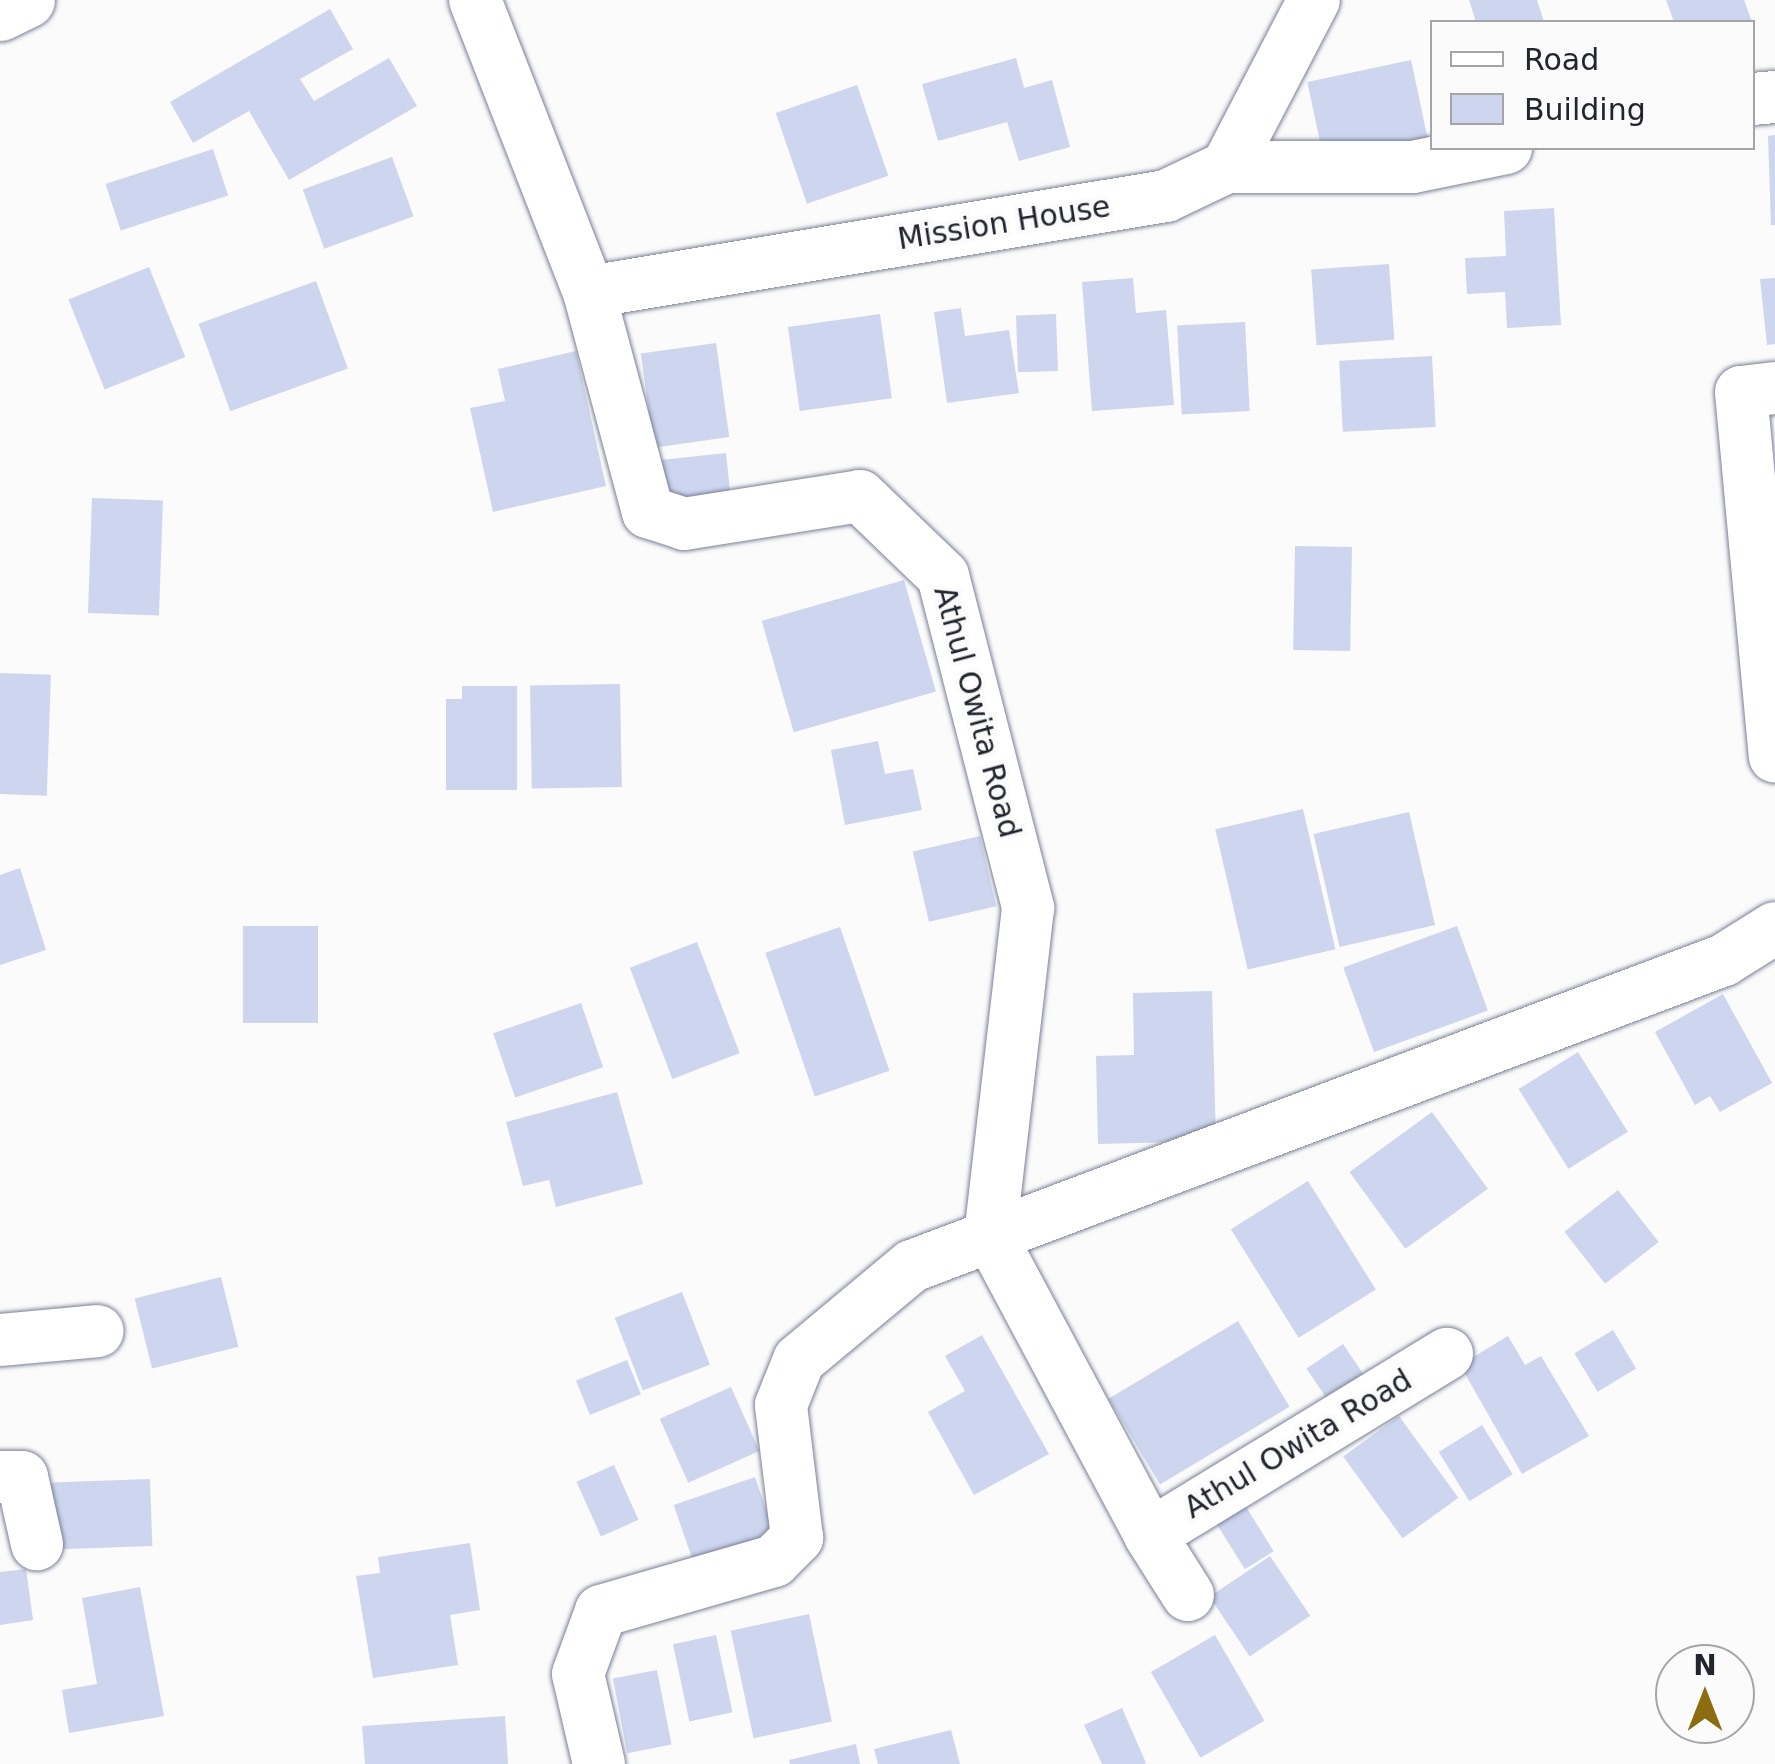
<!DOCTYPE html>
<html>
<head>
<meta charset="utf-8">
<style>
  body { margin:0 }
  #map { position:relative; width:1775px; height:1764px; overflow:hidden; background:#fbfbfb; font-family:"DejaVu Sans",sans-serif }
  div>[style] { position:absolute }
  .building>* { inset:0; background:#cdd6ee; transform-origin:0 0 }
  .roads { filter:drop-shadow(0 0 2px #798097) drop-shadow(0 0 2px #798097) }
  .minor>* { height:52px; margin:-26px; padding:0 26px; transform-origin:26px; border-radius:26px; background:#fff }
  .tertiary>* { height:55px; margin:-27.5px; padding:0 27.5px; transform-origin:27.5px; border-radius:27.5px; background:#fff }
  span { translate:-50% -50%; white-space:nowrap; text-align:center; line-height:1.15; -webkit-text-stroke:9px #fbfbfb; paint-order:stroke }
  .street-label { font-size:30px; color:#21252e }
  .legend { position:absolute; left:1430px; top:20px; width:325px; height:130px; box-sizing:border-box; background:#fbfbfb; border:2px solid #a4a5a9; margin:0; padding:12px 18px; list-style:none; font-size:30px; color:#21252e }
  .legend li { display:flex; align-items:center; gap:20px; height:50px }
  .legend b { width:50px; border:2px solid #a4a5a9 }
  .north { position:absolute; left:1655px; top:1644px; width:100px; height:100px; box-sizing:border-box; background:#fbfbfb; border:2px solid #a4a5a9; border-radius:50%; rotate:0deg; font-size:28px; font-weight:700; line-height:40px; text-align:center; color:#21252e }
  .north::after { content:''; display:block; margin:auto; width:35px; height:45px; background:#8c6c0e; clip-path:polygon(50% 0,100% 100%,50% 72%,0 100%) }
</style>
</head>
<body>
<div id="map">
  <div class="building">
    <div style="clip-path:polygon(1469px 0,1537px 0,1544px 22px,1476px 22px)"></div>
    <div style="clip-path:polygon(1666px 0,1744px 0,1752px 22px,1674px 22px)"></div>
    <div style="clip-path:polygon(330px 9px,353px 49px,300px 79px,314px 101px,389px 58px,417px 106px,289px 180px,249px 111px,193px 143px,170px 102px)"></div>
    <div style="clip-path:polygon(1016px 58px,1024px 88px,1052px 80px,1070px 147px,1019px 161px,1007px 122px,938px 141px,922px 84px)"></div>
    <div style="left:1411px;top:60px;width:79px;height:106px;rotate:78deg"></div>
    <div style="left:857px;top:85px;width:96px;height:86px;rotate:71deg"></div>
    <div style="clip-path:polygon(1775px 135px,1775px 225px,1771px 225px,1768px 136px)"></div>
    <div style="left:213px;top:149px;width:49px;height:113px;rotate:72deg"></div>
    <div style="left:392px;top:157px;width:63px;height:95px;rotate:70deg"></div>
    <div style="clip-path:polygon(1554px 208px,1561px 325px,1507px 328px,1505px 292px,1467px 294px,1465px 258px,1506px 256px,1504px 211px)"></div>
    <div style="left:1389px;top:264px;width:76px;height:78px;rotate:86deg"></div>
    <div style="left:149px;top:267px;width:97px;height:87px;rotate:68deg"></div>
    <div style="clip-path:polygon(1133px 278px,1136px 313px,1166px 310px,1174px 405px,1092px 411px,1082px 282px)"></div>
    <div style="clip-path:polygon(1775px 278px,1775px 344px,1767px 345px,1760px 279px)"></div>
    <div style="left:316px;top:281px;width:93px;height:125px;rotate:70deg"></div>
    <div style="clip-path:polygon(961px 308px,965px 336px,1009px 330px,1019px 393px,947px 403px,934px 312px)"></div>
    <div style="left:880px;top:314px;width:85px;height:93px;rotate:82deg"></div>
    <div style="left:1056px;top:314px;width:57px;height:40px;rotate:88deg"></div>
    <div style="left:1245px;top:322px;width:89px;height:68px;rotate:87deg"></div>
    <div style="left:716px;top:343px;width:95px;height:76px;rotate:82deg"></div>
    <div style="clip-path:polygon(576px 351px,606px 486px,493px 512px,470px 408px,505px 401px,498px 369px)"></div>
    <div style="left:1432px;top:356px;width:71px;height:93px;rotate:87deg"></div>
    <div style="left:726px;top:453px;width:41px;height:66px;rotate:84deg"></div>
    <div style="left:92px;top:498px;width:71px;height:115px;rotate:2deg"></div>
    <div style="left:1295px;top:546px;width:57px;height:104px;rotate:1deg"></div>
    <div style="left:904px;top:580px;width:116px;height:148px;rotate:74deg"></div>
    <div style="left:0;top:673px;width:51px;height:121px;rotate:2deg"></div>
    <div style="left:620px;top:684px;width:103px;height:90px;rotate:89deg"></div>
    <div style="clip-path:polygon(462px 686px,517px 686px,517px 790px,446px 790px,446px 699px,462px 699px)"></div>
    <div style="clip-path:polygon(878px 741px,885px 774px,913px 769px,922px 810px,845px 825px,831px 750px)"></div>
    <div style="left:1303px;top:809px;width:144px;height:90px;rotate:77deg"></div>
    <div style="left:1409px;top:812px;width:116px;height:98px;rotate:77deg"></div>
    <div style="left:980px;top:836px;width:72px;height:69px;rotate:77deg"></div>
    <div style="clip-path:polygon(20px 868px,46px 950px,0 965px,0 875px)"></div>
    <div style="left:243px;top:926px;width:75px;height:97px"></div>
    <div style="left:1457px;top:926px;width:90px;height:121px;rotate:70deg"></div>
    <div style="left:840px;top:927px;width:152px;height:79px;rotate:71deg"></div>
    <div style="left:697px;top:942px;width:119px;height:72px;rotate:69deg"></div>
    <div style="clip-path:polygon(1212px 991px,1216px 1141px,1098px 1144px,1096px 1056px,1134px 1055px,1133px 993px)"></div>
    <div style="clip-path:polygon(1723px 994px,1772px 1083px,1720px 1112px,1710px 1096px,1695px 1105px,1655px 1032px)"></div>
    <div style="left:581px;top:1003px;width:68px;height:93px;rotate:71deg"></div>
    <div style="left:1578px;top:1052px;width:94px;height:70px;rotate:58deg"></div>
    <div style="clip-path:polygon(617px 1092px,643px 1184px,556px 1207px,549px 1180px,523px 1186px,506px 1122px)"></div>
    <div style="left:1432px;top:1112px;width:95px;height:102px;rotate:54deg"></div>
    <div style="left:1308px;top:1181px;width:128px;height:91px;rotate:58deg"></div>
    <div style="left:1618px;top:1190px;width:66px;height:68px;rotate:52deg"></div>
    <div style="left:221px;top:1277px;width:72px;height:89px;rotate:76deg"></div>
    <div style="left:682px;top:1292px;width:78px;height:72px;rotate:69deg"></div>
    <div style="left:1238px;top:1321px;width:100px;height:151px;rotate:59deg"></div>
    <div style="left:1613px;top:1330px;width:45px;height:45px;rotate:59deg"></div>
    <div style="clip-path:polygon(982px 1335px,1049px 1454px,974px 1495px,928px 1412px,965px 1391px,945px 1356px)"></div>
    <div style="clip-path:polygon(1508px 1336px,1525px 1365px,1541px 1356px,1589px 1436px,1522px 1474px,1460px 1365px)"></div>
    <div style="left:1343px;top:1344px;width:43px;height:44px;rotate:56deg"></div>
    <div style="left:627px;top:1360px;width:37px;height:55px;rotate:68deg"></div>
    <div style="left:731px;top:1387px;width:70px;height:78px;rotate:66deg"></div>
    <div style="left:1399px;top:1416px;width:101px;height:69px;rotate:54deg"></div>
    <div style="left:1482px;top:1425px;width:58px;height:51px;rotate:58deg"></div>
    <div style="left:614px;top:1465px;width:60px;height:41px;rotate:66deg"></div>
    <div style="left:755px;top:1477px;width:68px;height:86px;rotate:71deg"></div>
    <div style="left:150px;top:1479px;width:67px;height:99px;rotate:88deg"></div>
    <div style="left:1243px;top:1502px;width:58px;height:34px;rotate:58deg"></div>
    <div style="clip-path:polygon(470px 1543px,480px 1610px,450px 1615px,458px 1665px,373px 1678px,356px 1576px,380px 1573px,378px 1557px)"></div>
    <div style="left:1270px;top:1556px;width:72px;height:73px;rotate:56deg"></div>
    <div style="clip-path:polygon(26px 1569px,33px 1620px,0 1625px,0 1572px)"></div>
    <div style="clip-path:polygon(140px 1587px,164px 1716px,69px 1733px,62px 1690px,97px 1684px,82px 1598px)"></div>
    <div style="left:809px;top:1614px;width:110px;height:80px;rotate:78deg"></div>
    <div style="left:716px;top:1635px;width:79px;height:44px;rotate:78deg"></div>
    <div style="left:1215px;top:1635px;width:99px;height:74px;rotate:60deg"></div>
    <div style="left:657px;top:1670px;width:76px;height:45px;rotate:79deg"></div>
    <div style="clip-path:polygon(1122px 1708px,1146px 1763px,1144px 1764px,1102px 1764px,1084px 1725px)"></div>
    <div style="clip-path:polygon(505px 1716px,508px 1764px,365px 1764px,362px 1726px)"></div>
    <div style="clip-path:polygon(951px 1730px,960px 1764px,878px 1764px,874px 1749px)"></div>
    <div style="clip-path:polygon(856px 1744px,860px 1764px,790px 1764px,789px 1760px)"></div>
  </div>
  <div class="roads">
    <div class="minor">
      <div style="left:475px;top:0;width:313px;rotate:68.7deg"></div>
      <div style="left:589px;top:292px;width:228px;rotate:75deg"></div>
      <div style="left:648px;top:512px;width:38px;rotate:18deg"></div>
      <div style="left:684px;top:524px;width:178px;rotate:-9deg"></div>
      <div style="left:860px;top:496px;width:115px;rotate:43.9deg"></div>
      <div style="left:943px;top:576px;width:343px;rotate:75.6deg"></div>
      <div style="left:1028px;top:908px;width:329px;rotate:96.6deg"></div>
      <div style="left:990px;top:1235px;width:340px;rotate:61.9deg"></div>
      <div style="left:1150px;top:1535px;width:71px;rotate:57.7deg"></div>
      <div style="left:1752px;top:99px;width:23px;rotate:-5deg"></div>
      <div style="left:1227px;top:167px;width:186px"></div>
      <div style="left:1413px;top:167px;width:95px;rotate:-11.5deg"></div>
      <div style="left:589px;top:292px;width:585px;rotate:-9.45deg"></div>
      <div style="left:1166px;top:196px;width:68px;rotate:-25.4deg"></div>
      <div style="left:1227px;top:167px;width:188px;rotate:-62.5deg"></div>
      <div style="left:1775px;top:388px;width:34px;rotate:173deg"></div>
      <div style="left:1741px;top:392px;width:366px;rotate:84.7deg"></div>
      <div style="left:0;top:1340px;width:98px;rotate:-5.2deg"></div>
      <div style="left:0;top:1477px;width:22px"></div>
      <div style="left:22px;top:1477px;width:69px;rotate:77.4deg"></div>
      <div style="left:1150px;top:1535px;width:348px;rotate:-31.4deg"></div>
      <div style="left:599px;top:1764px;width:92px;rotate:-103.1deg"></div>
      <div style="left:578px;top:1674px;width:67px;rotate:-69.9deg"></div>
      <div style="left:601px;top:1611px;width:180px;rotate:-16.1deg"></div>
      <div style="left:774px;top:1561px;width:33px;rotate:-45deg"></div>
      <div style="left:797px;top:1538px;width:134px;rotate:-96.9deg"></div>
      <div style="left:781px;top:1405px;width:48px;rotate:-68.2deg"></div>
      <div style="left:799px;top:1360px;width:147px;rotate:-39.8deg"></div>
      <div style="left:912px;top:1266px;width:868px;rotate:-20.65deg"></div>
      <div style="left:1724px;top:960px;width:60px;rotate:-32.1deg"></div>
    </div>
    <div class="tertiary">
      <div style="left:0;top:13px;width:30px;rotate:-26deg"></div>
    </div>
  </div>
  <div class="street-label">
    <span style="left:1004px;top:223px;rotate:-9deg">Mission House</span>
    <span style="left:977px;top:712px;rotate:75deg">Athul Owita Road</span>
    <span style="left:1298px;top:1444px;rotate:-31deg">Athul Owita Road</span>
  </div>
  <ul class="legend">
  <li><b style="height:12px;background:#fff"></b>Road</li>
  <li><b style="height:28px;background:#cdd6ee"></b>Building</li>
  </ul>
  <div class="north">N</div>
</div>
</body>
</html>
